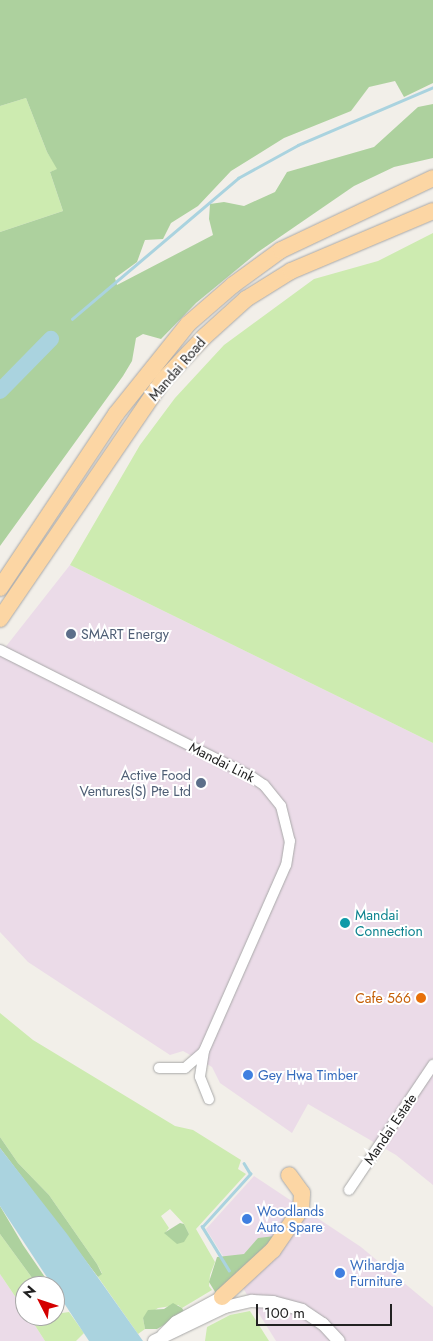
<!DOCTYPE html>
<html>
<head>
<meta charset="utf-8">
<style>
  body { margin:0 }
  #map { position:relative; width:433px; height:1341px; overflow:hidden; background:#f2efe9; font-family:Jost,sans-serif }
  div>[style] { position:absolute }
  .industrial>* { inset:0; background:#ebdbe8 }
  .grass>* { inset:0; background:#cdebb0 }
  .forest>* { inset:0; background:#add19e }
  .water>* { inset:0; background:#aad3df }
  .stream>* { height:2.5px; margin:-1.25px; padding:0 1.25px; transform-origin:1.25px; border-radius:1.25px; background:#aad3df }
  .river>* { height:16px; margin:-8px; padding:0 8px; transform-origin:8px; border-radius:8px; background:#aad3df }
  .roads { filter:drop-shadow(0 0 1px #a9a9a9) drop-shadow(0 0 1px #a9a9a9) }
  .minor>* { height:10px; margin:-5px; padding:0 5px; transform-origin:5px; border-radius:5px; background:#fff }
  .tertiary>* { height:12px; margin:-6px; padding:0 6px; transform-origin:6px; border-radius:6px; background:#fff }
  .primary>* { height:16px; margin:-8px; padding:0 8px; transform-origin:8px; border-radius:8px; background:#fcd6a4 }
  .dots>* { width:14px; height:14px; translate:-50% -50%; box-sizing:border-box; border:2px solid #fff; border-radius:50% }
  span { translate:-50% -50%; white-space:nowrap; text-align:center; line-height:1.15; -webkit-text-stroke:4px #fff; paint-order:stroke }
  .street-label { font-size:14px; color:#222 }
  .service-label { font-size:14px; color:#4e5e75 }
  .left { translate:0 -50%; text-align:left }
  .right { translate:-100% -50%; text-align:right }
  .culture-label { font-size:14px; color:#0d838f }
  .food-label { font-size:14px; color:#c56008 }
  .shop-label { font-size:14px; color:#366cbe }
  .north { position:absolute; left:15px; top:1276px; width:50px; height:50px; box-sizing:border-box; background:#fff; border:1px solid #a7a7a7; border-radius:50%; rotate:311deg; font-size:14px; font-weight:700; line-height:20px; text-align:center; color:#222 }
  .north::after { content:''; display:block; margin:auto; width:18px; height:22px; background:#d40000; clip-path:polygon(50% 0,100% 100%,50% 72%,0 100%) }
  .scale { position:absolute; left:256px; top:1304px; width:136px; height:22px; box-sizing:border-box; border:2px solid #222; border-top:0; padding-left:6px; font-size:15px; line-height:18px; white-space:nowrap; color:#222; -webkit-text-stroke:4px #fff; paint-order:stroke }
</style>
</head>
<body>
<div id="map">
  <div class="industrial">
    <div style="clip-path:polygon(70px 565px,433px 743px,433px 1185px,396px 1155px,308px 1104px,292px 1133px,220px 1083px,212px 1067px,183px 1051px,170px 1055px,28px 962px,0 932px,0 654px)"></div>
    <div style="clip-path:polygon(254px 1176px,361px 1247px,433px 1307px,433px 1341px,276px 1341px,206px 1229px)"></div>
    <div style="clip-path:polygon(0 1274px,25px 1311px,25px 1316px,29px 1316px,45px 1341px,0 1341px)"></div>
  </div>
  <div class="grass">
    <div style="clip-path:polygon(26px 98px,47px 152px,58px 169px,50px 172px,63px 211px,0 232px,0 106px)"></div>
    <div style="clip-path:polygon(433px 233px,433px 743px,70px 565px,140px 445px,175px 398px,224px 345px,314px 279px,378px 261px)"></div>
    <div style="clip-path:polygon(evenodd,0 1013px,33px 1040px,175px 1126px,193px 1130px,241px 1160px,238px 1169px,246px 1174px,196px 1229px,215px 1262px,210px 1275px,209px 1286px,212px 1290px,182px 1308px,178px 1305px,158px 1308px,143px 1318px,145px 1329px,138px 1334px,98px 1277px,102px 1273px,97px 1264px,49px 1195px,18px 1163px,0 1137px,0 1013px,170px 1209px,184px 1224px,189px 1234px,165px 1233px,169px 1228px,161px 1216px,170px 1209px)"></div>
    <div style="clip-path:polygon(0 1234px,38px 1286px,25px 1286px,25px 1311px,0 1274px)"></div>
    <div style="clip-path:polygon(55px 1308px,62px 1313px,69px 1312px,84px 1333px,76px 1341px,45px 1341px,29px 1316px,55px 1316px)"></div>
    <div style="clip-path:polygon(250px 1311px,269px 1341px,205px 1341px,207px 1327px,230px 1315px)"></div>
  </div>
  <div class="forest">
    <div style="clip-path:polygon(0 0,433px 0,433px 83px,404px 97px,395px 81px,369px 87px,351px 111px,284px 138px,231px 171px,198px 206px,171px 223px,163px 239px,145px 240px,137px 262px,115px 278px,117px 285px,213px 235px,209px 219px,210px 204px,224px 202px,244px 206px,275px 192px,287px 172px,374px 147px,418px 107px,433px 104px,433px 158px,394px 167px,354px 186px,258px 252px,196px 303px,161px 339px,143px 334px,136px 338px,132px 361px,123px 376px,0 546px,0 232px,63px 211px,50px 172px,57px 169px,47px 152px,26px 98px,0 106px)"></div>
    <div style="clip-path:polygon(0 1137px,18px 1163px,49px 1195px,97px 1264px,102px 1274px,98px 1277px,0 1148px)"></div>
    <div style="clip-path:polygon(0 1206px,23px 1245px,51px 1286px,38px 1286px,0 1234px)"></div>
    <div style="clip-path:polygon(180px 1223px,184px 1224px,189px 1234px,184px 1242px,177px 1244px,164px 1233px)"></div>
    <div style="clip-path:polygon(275px 1236px,277px 1239px,217px 1295px,209px 1282px,217px 1257px,244px 1254px,258px 1238px)"></div>
    <div style="clip-path:polygon(173px 1303px,182px 1308px,185px 1313px,157px 1329px,145px 1329px,143px 1318px,148px 1310px,164px 1309px)"></div>
  </div>
  <div class="water">
    <div style="clip-path:polygon(0 1148px,67px 1234px,143px 1341px,89px 1341px,0 1206px)"></div>
  </div>
  <div class="stream">
    <div style="left:72px;top:319px;width:218px;rotate:-40.3deg"></div>
    <div style="left:238px;top:178px;width:68px;rotate:-28.8deg"></div>
    <div style="left:298px;top:145px;width:147px;rotate:-23.2deg"></div>
    <div style="left:229px;top:1271px;width:52px;rotate:-121.5deg"></div>
    <div style="left:202px;top:1227px;width:72px;rotate:-47.8deg"></div>
    <div style="left:250px;top:1174px;width:12px;rotate:-121deg"></div>
  </div>
  <div class="river">
    <div style="left:0;top:391px;width:73px;rotate:-45.6deg"></div>
  </div>
  <div class="roads">
    <div class="minor">
      <div style="left:0;top:650px;width:279px;rotate:26.7deg"></div>
      <div style="left:249px;top:775px;width:18px;rotate:34deg"></div>
      <div style="left:264px;top:785px;width:27px;rotate:51deg"></div>
      <div style="left:281px;top:806px;width:36px;rotate:76deg"></div>
      <div style="left:290px;top:841px;width:24px;rotate:99deg"></div>
      <div style="left:286px;top:865px;width:203px;rotate:113.8deg"></div>
      <div style="left:204px;top:1051px;width:26px;rotate:99deg"></div>
      <div style="left:200px;top:1077px;width:24px;rotate:68deg"></div>
      <div style="left:159px;top:1068px;width:26px"></div>
      <div style="left:185px;top:1068px;width:23px;rotate:-41deg"></div>
      <div style="left:349px;top:1190px;width:151px;rotate:-56.1deg"></div>
    </div>
    <div class="tertiary">
      <div style="left:163px;top:1335px;width:18px;rotate:-45deg"></div>
      <div style="left:176px;top:1322px;width:52px;rotate:-28.5deg"></div>
      <div style="left:154px;top:1341px;width:79px;rotate:-25.6deg"></div>
      <div style="left:225px;top:1307px;width:28px;rotate:-13deg"></div>
      <div style="left:252px;top:1301px;width:21px;rotate:3deg"></div>
      <div style="left:273px;top:1302px;width:30px;rotate:15deg"></div>
      <div style="left:302px;top:1310px;width:25px;rotate:34deg"></div>
      <div style="left:323px;top:1324px;width:23px;rotate:47deg"></div>
    </div>
    <div class="primary">
      <div style="left:0;top:588px;width:209px;rotate:-56.3deg"></div>
      <div style="left:116px;top:414px;width:115px;rotate:-51.3deg"></div>
      <div style="left:188px;top:324px;width:60px;rotate:-40.9deg"></div>
      <div style="left:233px;top:285px;width:59px;rotate:-36.1deg"></div>
      <div style="left:281px;top:250px;width:168px;rotate:-25.3deg"></div>
      <div style="left:0;top:619px;width:291px;rotate:-55.7deg"></div>
      <div style="left:164px;top:379px;width:58px;rotate:-46.4deg"></div>
      <div style="left:204px;top:337px;width:57px;rotate:-42.1deg"></div>
      <div style="left:246px;top:299px;width:53px;rotate:-31.9deg"></div>
      <div style="left:291px;top:271px;width:154px;rotate:-22.9deg"></div>
      <div style="left:222px;top:1297px;width:69px;rotate:-42.7deg"></div>
      <div style="left:273px;top:1250px;width:50px;rotate:-55.7deg"></div>
      <div style="left:301px;top:1209px;width:16px;rotate:-86deg"></div>
      <div style="left:302px;top:1193px;width:22px;rotate:-126deg"></div>
    </div>
  </div>
  <div class="dots">
    <div style="left:71px;top:634px;background:#5c6f8a"></div>
    <div style="left:201px;top:783px;background:#5c6f8a"></div>
    <div style="left:345px;top:923px;background:#0f9aa8"></div>
    <div style="left:421px;top:998px;background:#e8710a"></div>
    <div style="left:248px;top:1075px;background:#3f7fe0"></div>
    <div style="left:247px;top:1219px;background:#3f7fe0"></div>
    <div style="left:340px;top:1273px;background:#3f7fe0"></div>
  </div>
  <div class="street-label">
    <span style="left:177px;top:369px;rotate:-49deg">Mandai Road</span>
    <span style="left:222px;top:762px;rotate:27deg">Mandai Link</span>
    <span style="left:390px;top:1129px;rotate:-56deg">Mandai Estate</span>
  </div>
  <div class="service-label">
    <span class="left" style="left:81px;top:634px">SMART Energy</span>
    <span class="right" style="left:191px;top:783px">Active Food<br>Ventures(S) Pte Ltd</span>
  </div>
  <div class="culture-label">
    <span class="left" style="left:355px;top:923px">Mandai<br>Connection</span>
  </div>
  <div class="food-label">
    <span class="right" style="left:411px;top:998px">Cafe 566</span>
  </div>
  <div class="shop-label">
    <span class="left" style="left:258px;top:1075px">Gey Hwa Timber</span>
    <span class="left" style="left:257px;top:1219px">Woodlands<br>Auto Spare</span>
    <span class="left" style="left:350px;top:1273px">Wihardja<br>Furniture</span>
  </div>
  <div class="north">N</div>
  <div class="scale">100 m</div>
</div>
</body>
</html>
